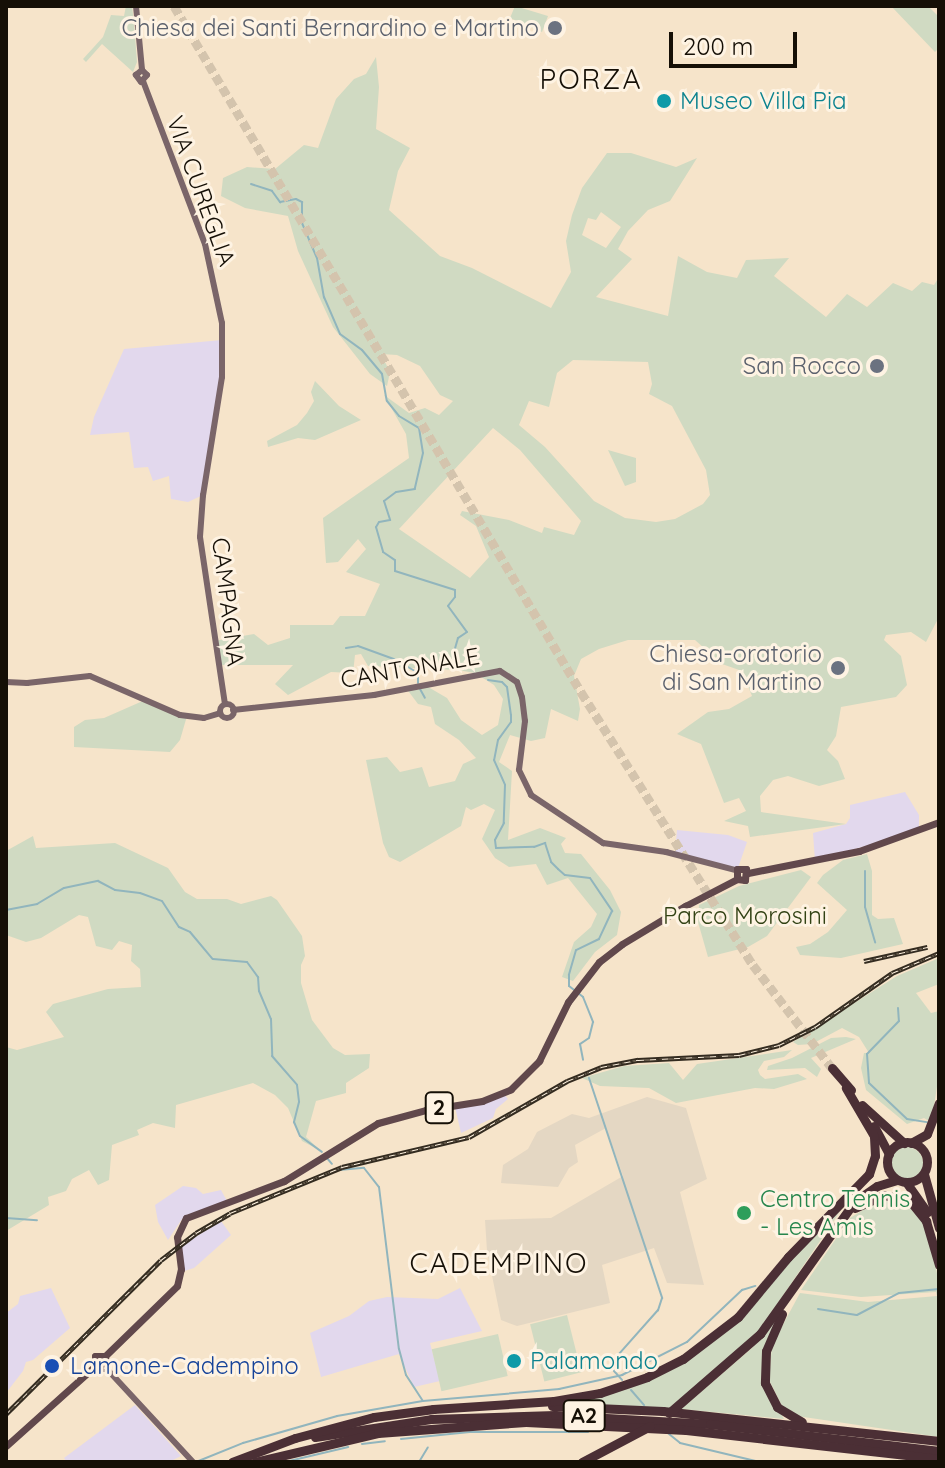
<!DOCTYPE html>
<html>
<head>
<meta charset="utf-8">
<style>
  body { margin:0 }
  #map { position:relative; width:945px; height:1468px; overflow:hidden; background:#f6e4ca; font-family:Quicksand,sans-serif }
  div>[style] { position:absolute }
  .commercial>* { inset:0; background:#e2d8ed }
  .industrial>* { inset:0; background:#e4d7c3 }
  .green>* { inset:0; background:#d0dac2; transform-origin:0 0 }
  .round { border-radius:50% }
  .stream>* { height:2px; margin:-1px; padding:0 1px; transform-origin:1px; border-radius:1px; background:#91b5bd }
  .highway-tunnel>* { height:9px; margin-top:-4.5px; transform-origin:0; background:repeating-linear-gradient(90deg,#d4c4ad 0 9px,transparent 0 13.5px) }
  .secondary>* { height:6px; margin:-3px; padding:0 3px; transform-origin:3px; border-radius:3px; background:#7a6569 }
  .secondary>.ring { margin:-3px; padding:0; box-sizing:content-box; background:none; border:6px solid #7a6569; border-radius:50% }
  .primary>* { height:7px; margin:-3.5px; padding:0 3.5px; transform-origin:3.5px; border-radius:3.5px; background:#61484c }
  .highway>* { height:9px; margin:-4.5px; padding:0 4.5px; transform-origin:4.5px; border-radius:4.5px; background:#4b2f35 }
  .highway>.ring { margin:-4.5px; padding:0; box-sizing:content-box; background:none; border:9px solid #4b2f35; border-radius:50% }
  .rail>* { height:5px; margin-top:-2.5px; transform-origin:0; background:repeating-linear-gradient(90deg,#fef3e3 0 6px,#332b20 0 12px); box-sizing:border-box; border-block:2px solid #332b20 }
  .dots>* { width:22px; height:22px; translate:-50% -50%; box-sizing:border-box; border:4px solid #fef3e3; border-radius:50% }
  span { translate:-50% -50%; white-space:nowrap; text-align:center; line-height:1.15; -webkit-text-stroke:6px #fef3e3; paint-order:stroke }
  .shield-label span { padding:2px 6px; background:#fef3e3; border:2px solid; border-radius:6px; -webkit-text-stroke-width:0 }
  .shield-label { font-size:22px; color:#150f06; font-weight:700 }
  .worship-label { font-size:24px; color:#5b616d }
  .right { translate:-100% -50%; text-align:right }
  .culture-label { font-size:24px; color:#0d838f }
  .left { translate:0 -50%; text-align:left }
  .street-label { font-size:24px; color:#150f06 }
  .park-label { font-size:24px; color:#324214 }
  .leisure-label { font-size:24px; color:#27864d }
  .transit-label { font-size:24px; color:#164399 }
  .quarter-label { font-size:28px; color:#150f06; letter-spacing:2px }
  .frame { position:absolute; inset:0; border:8px solid #150f06; pointer-events:none }
  .scale { position:absolute; left:669px; top:32px; width:128px; height:36px; box-sizing:border-box; border:4px solid #150f06; border-top:0; padding-left:10px; font-size:24px; line-height:28px; white-space:nowrap; color:#150f06; -webkit-text-stroke:6px #fef3e3; paint-order:stroke }
</style>
</head>
<body>
<div id="map">
  <div class="commercial">
    <div style="clip-path:polygon(222px 340px,219px 387px,203px 495px,188px 502px,171px 499px,169px 476px,153px 481px,148px 467px,134px 468px,129px 432px,90px 435px,94px 417px,124px 349px)"></div>
    <div style="clip-path:polygon(905px 792px,919px 815px,919px 830px,815px 861px,813px 833px,846px 824px,850px 818px,850px 805px)"></div>
    <div style="clip-path:polygon(677px 830px,728px 835px,747px 842px,738px 868px,675px 854px)"></div>
    <div style="clip-path:polygon(503px 1093px,508px 1099px,496px 1109px,493px 1118px,461px 1133px,455px 1107px)"></div>
    <div style="clip-path:polygon(183px 1186px,196px 1188px,203px 1194px,221px 1190px,227px 1201px,182px 1219px,168px 1240px,158px 1222px,155px 1205px)"></div>
    <div style="clip-path:polygon(221px 1221px,231px 1235px,194px 1268px,181px 1272px,181px 1246px)"></div>
    <div style="clip-path:polygon(51px 1288px,70px 1328px,33px 1360px,26px 1362px,23px 1371px,6px 1393px,6px 1313px,18px 1304px,20px 1296px)"></div>
    <div style="clip-path:polygon(460px 1288px,482px 1331px,430px 1343px,440px 1381px,414px 1387px,399px 1354px,321px 1377px,310px 1333px,349px 1316px,369px 1301px,387px 1297px,438px 1299px)"></div>
    <div style="clip-path:polygon(135px 1405px,181px 1456px,169px 1462px,67px 1462px,64px 1458px)"></div>
  </div>
  <div class="industrial">
    <div style="clip-path:polygon(647px 1097px,686px 1108px,707px 1179px,680px 1192px,704px 1285px,667px 1283px,654px 1248px,602px 1265px,610px 1303px,517px 1326px,501px 1320px,487px 1251px,485px 1220px,551px 1218px,623px 1176px,606px 1128px,575px 1145px,578px 1162px,569px 1168px,558px 1187px,501px 1183px,503px 1165px,528px 1149px,537px 1132px,572px 1114px,589px 1118px)"></div>
  </div>
  <div class="green">
    <div style="clip-path:polygon(126px 6px,132px 6px,134px 23px,137px 62px,133px 72px,102px 44px,86px 62px,83px 59px,103px 37px,111px 15px,124px 16px)"></div>
    <div style="clip-path:polygon(515px 6px,548px 16px,542px 32px,510px 18px)"></div>
    <div style="clip-path:polygon(891px 6px,928px 6px,939px 17px,939px 48px,935px 52px)"></div>
    <div style="clip-path:polygon(evenodd,376px 57px,379px 87px,376px 129px,410px 148px,398px 171px,389px 210px,440px 256px,472px 268px,551px 308px,571px 272px,566px 241px,572px 215px,582px 188px,607px 153px,631px 153px,676px 167px,697px 158px,670px 201px,648px 210px,628px 231px,618px 249px,632px 259px,596px 297px,668px 316px,678px 256px,707px 272px,737px 278px,746px 260px,789px 258px,774px 276px,826px 317px,847px 294px,867px 307px,893px 283px,912px 291px,922px 282px,934px 285px,939px 277px,939px 617px,926px 642px,911px 632px,886px 635px,884px 640px,901px 656px,907px 685px,896px 697px,841px 707px,836px 736px,827px 750px,838px 761px,845px 779px,819px 786px,788px 776px,773px 780px,760px 796px,761px 812px,846px 824px,750px 837px,748px 826px,724px 821px,746px 811px,739px 798px,724px 803px,701px 744px,677px 734px,708px 712px,729px 709px,752px 696px,742px 671px,722px 664px,695px 640px,628px 640px,599px 649px,581px 659px,574px 676px,580px 709px,578px 721px,551px 709px,545px 738px,531px 741px,510px 735px,499px 762px,512px 771px,508px 840px,540px 828px,566px 838px,561px 844px,565px 853px,581px 854px,610px 890px,621px 912px,617px 935px,595px 952px,573px 981px,562px 977px,574px 942px,591px 927px,597px 914px,568px 878px,547px 885px,536px 864px,509px 867px,495px 858px,482px 839px,495px 810px,484px 804px,471px 810px,466px 807px,461px 826px,400px 862px,389px 857px,383px 843px,366px 760px,387px 757px,400px 772px,422px 767px,429px 787px,455px 781px,463px 764px,476px 758px,459px 740px,435px 724px,431px 707px,418px 704px,406px 688px,423px 684px,447px 698px,461px 720px,482px 735px,498px 725px,503px 699px,494px 685px,475px 673px,458px 670px,368px 666px,361px 654px,355px 655px,353px 673px,331px 672px,288px 695px,275px 684px,293px 665px,217px 665px,214px 641px,254px 634px,268px 645px,290px 638px,290px 625px,333px 625px,340px 616px,365px 616px,380px 584px,346px 572px,366px 549px,358px 539px,338px 562px,326px 563px,323px 518px,409px 458px,406px 434px,384px 395px,409px 413px,425px 408px,439px 415px,453px 401px,440px 395px,420px 366px,397px 355px,381px 354px,390px 372px,387px 386px,370px 374px,333px 327px,298px 251px,288px 216px,245px 208px,221px 196px,223px 178px,247px 167px,275px 169px,304px 145px,318px 148px,336px 99px,354px 79px,366px 74px,376px 57px,601px 212px,621px 227px,606px 248px,582px 235px,588px 218px,596px 220px,601px 212px,376px 57px,573px 360px,648px 362px,652px 384px,649px 394px,672px 406px,706px 470px,710px 495px,703px 504px,675px 519px,656px 522px,625px 518px,594px 501px,545px 447px,519px 425px,529px 401px,549px 407px,557px 373px,573px 360px,376px 57px,493px 428px,520px 450px,581px 521px,574px 535px,544px 527px,542px 533px,509px 520px,462px 511px,460px 515px,476px 526px,489px 557px,470px 578px,399px 529px,493px 428px)"></div>
    <div style="clip-path:polygon(315px 381px,339px 406px,361px 420px,315px 440px,298px 438px,268px 447px,267px 441px,297px 425px,307px 413px,314px 401px,311px 392px)"></div>
    <div style="clip-path:polygon(608px 450px,636px 458px,636px 482px,625px 486px)"></div>
    <div style="clip-path:polygon(145px 700px,187px 716px,180px 740px,170px 752px,74px 747px,74px 727px,85px 720px,104px 718px)"></div>
    <div style="clip-path:polygon(33px 836px,36px 848px,115px 843px,168px 868px,185px 892px,197px 899px,227px 899px,241px 904px,271px 896px,277px 900px,302px 936px,305px 956px,301px 965px,301px 983px,312px 1020px,333px 1048px,345px 1055px,370px 1054px,369px 1068px,346px 1083px,346px 1093px,316px 1101px,306px 1137px,321px 1151px,302px 1141px,288px 1108px,275px 1095px,253px 1083px,176px 1105px,175px 1128px,153px 1123px,137px 1130px,139px 1135px,112px 1145px,109px 1180px,98px 1185px,89px 1170px,72px 1179px,66px 1191px,48px 1197px,49px 1205px,6px 1231px,6px 1047px,17px 1050px,64px 1037px,46px 1012px,53px 1004px,108px 989px,141px 987px,140px 969px,131px 961px,132px 945px,119px 941px,112px 950px,96px 946px,88px 917px,79px 915px,41px 938px,26px 942px,6px 935px,6px 851px)"></div>
    <div style="clip-path:polygon(867px 854px,872px 871px,872px 915px,878px 919px,894px 918px,903px 944px,841px 958px,800px 955px,796px 947px,810px 944px,828px 932px,847px 910px,817px 883px,823px 875px,843px 860px)"></div>
    <div style="clip-path:polygon(801px 870px,811px 877px,767px 936px,748px 947px,708px 957px,698px 922px,699px 905px,739px 886px)"></div>
    <div style="clip-path:polygon(939px 958px,939px 984px,916px 993px,931px 1013px,939px 1011px,939px 1074px,933px 1112px,929px 1121px,924px 1118px,907px 1124px,866px 1090px,861px 1068px,864px 1053px,869px 1053px,859px 1037px,842px 1028px,812px 1044px,798px 1045px,793px 1042px,897px 976px)"></div>
    <div style="clip-path:polygon(846px 1037px,856px 1039px,811px 1058px,821px 1069px,817px 1077px,805px 1068px,767px 1070px,768px 1066px,792px 1058px,831px 1038px)"></div>
    <div style="clip-path:polygon(792px 1050px,784px 1057px,764px 1061px,758px 1070px,760px 1075px,765px 1079px,798px 1074px,807px 1079px,774px 1089px,755px 1088px,676px 1103px,649px 1088px,600px 1086px,582px 1078px,624px 1066px,669px 1063px,683px 1080px,697px 1064px)"></div>
    <div class="round" style="left:891px;top:1147px;width:32px;height:32px"></div>
    <div style="clip-path:polygon(883px 1198px,908px 1204px,923px 1223px,934px 1257px,939px 1284px,939px 1437px,797px 1416px,782px 1406px,769px 1380px,772px 1345px,800px 1293px,868px 1302px,937px 1296px,936px 1292px,861px 1297px,801px 1290px,850px 1218px)"></div>
    <div style="clip-path:polygon(841px 1210px,757px 1334px,670px 1409px,566px 1403px,681px 1364px,698px 1353px,733px 1325px,795px 1254px)"></div>
    <div style="left:567px;top:1315px;width:59px;height:38px;rotate:76deg"></div>
    <div style="clip-path:polygon(775px 1321px,762px 1380px,784px 1419px,681px 1409px,752px 1348px)"></div>
    <div style="left:498px;top:1334px;width:43px;height:68px;rotate:77deg"></div>
  </div>
  <div class="stream">
    <div style="left:251px;top:184px;width:22px;rotate:18deg"></div>
    <div style="left:272px;top:191px;width:14px;rotate:54deg"></div>
    <div style="left:280px;top:202px;width:16px;rotate:-11deg"></div>
    <div style="left:296px;top:199px;width:7px;rotate:27deg"></div>
    <div style="left:302px;top:202px;width:21px;rotate:90deg"></div>
    <div style="left:302px;top:223px;width:38px;rotate:67deg"></div>
    <div style="left:317px;top:258px;width:40px;rotate:80deg"></div>
    <div style="left:324px;top:297px;width:40px;rotate:66.6deg"></div>
    <div style="left:340px;top:334px;width:27px;rotate:36deg"></div>
    <div style="left:362px;top:350px;width:31px;rotate:50deg"></div>
    <div style="left:382px;top:374px;width:27px;rotate:80deg"></div>
    <div style="left:387px;top:401px;width:19px;rotate:51deg"></div>
    <div style="left:399px;top:416px;width:23px;rotate:31deg"></div>
    <div style="left:419px;top:428px;width:25px;rotate:81deg"></div>
    <div style="left:423px;top:453px;width:37px;rotate:103deg"></div>
    <div style="left:415px;top:489px;width:19px;rotate:171deg"></div>
    <div style="left:396px;top:492px;width:15px;rotate:143deg"></div>
    <div style="left:384px;top:501px;width:20px;rotate:72deg"></div>
    <div style="left:390px;top:520px;width:11px;rotate:170deg"></div>
    <div style="left:379px;top:522px;width:6px;rotate:121deg"></div>
    <div style="left:376px;top:527px;width:26px;rotate:74deg"></div>
    <div style="left:383px;top:552px;width:14px;rotate:34deg"></div>
    <div style="left:395px;top:560px;width:11px;rotate:90deg"></div>
    <div style="left:395px;top:571px;width:63px;rotate:17.6deg"></div>
    <div style="left:455px;top:590px;width:7px;rotate:90deg"></div>
    <div style="left:455px;top:597px;width:11px;rotate:128deg"></div>
    <div style="left:448px;top:606px;width:32px;rotate:54deg"></div>
    <div style="left:467px;top:632px;width:11px;rotate:146deg"></div>
    <div style="left:458px;top:638px;width:19px;rotate:106deg"></div>
    <div style="left:453px;top:656px;width:17px;rotate:50deg"></div>
    <div style="left:346px;top:648px;width:12px;rotate:-9deg"></div>
    <div style="left:358px;top:646px;width:38px;rotate:20deg"></div>
    <div style="left:394px;top:659px;width:28px;rotate:30deg"></div>
    <div style="left:418px;top:673px;width:10px;rotate:90deg"></div>
    <div style="left:488px;top:680px;width:14px;rotate:8deg"></div>
    <div style="left:502px;top:682px;width:7px;rotate:45deg"></div>
    <div style="left:507px;top:687px;width:28px;rotate:82deg"></div>
    <div style="left:511px;top:715px;width:7px;rotate:90deg"></div>
    <div style="left:511px;top:722px;width:22px;rotate:126deg"></div>
    <div style="left:498px;top:740px;width:20px;rotate:101deg"></div>
    <div style="left:494px;top:760px;width:27px;rotate:66deg"></div>
    <div style="left:505px;top:785px;width:38px;rotate:92deg"></div>
    <div style="left:504px;top:823px;width:19px;rotate:118deg"></div>
    <div style="left:495px;top:840px;width:8px;rotate:83deg"></div>
    <div style="left:496px;top:848px;width:38px;rotate:-2deg"></div>
    <div style="left:534px;top:847px;width:12px;rotate:-20deg"></div>
    <div style="left:545px;top:843px;width:20px;rotate:72deg"></div>
    <div style="left:551px;top:862px;width:10px;rotate:45deg"></div>
    <div style="left:558px;top:869px;width:9px;rotate:41deg"></div>
    <div style="left:565px;top:875px;width:25px;rotate:7deg"></div>
    <div style="left:590px;top:878px;width:40px;rotate:56deg"></div>
    <div style="left:612px;top:911px;width:31px;rotate:115deg"></div>
    <div style="left:599px;top:939px;width:25px;rotate:154deg"></div>
    <div style="left:576px;top:950px;width:26px;rotate:106deg"></div>
    <div style="left:569px;top:975px;width:11px;rotate:90deg"></div>
    <div style="left:569px;top:986px;width:18px;rotate:38deg"></div>
    <div style="left:583px;top:997px;width:27px;rotate:68deg"></div>
    <div style="left:593px;top:1022px;width:16px;rotate:104deg"></div>
    <div style="left:589px;top:1038px;width:11px;rotate:146deg"></div>
    <div style="left:580px;top:1044px;width:16px;rotate:79deg"></div>
    <div style="left:420px;top:689px;width:10px;rotate:61deg"></div>
    <div style="left:865px;top:871px;width:36px;rotate:90deg"></div>
    <div style="left:865px;top:907px;width:37px;rotate:74deg"></div>
    <div style="left:6px;top:910px;width:32px;rotate:-11deg"></div>
    <div style="left:37px;top:904px;width:31px;rotate:-31deg"></div>
    <div style="left:64px;top:888px;width:35px;rotate:-12deg"></div>
    <div style="left:98px;top:881px;width:19px;rotate:28deg"></div>
    <div style="left:115px;top:890px;width:25px;rotate:7deg"></div>
    <div style="left:140px;top:893px;width:23px;rotate:20deg"></div>
    <div style="left:162px;top:901px;width:31px;rotate:57deg"></div>
    <div style="left:179px;top:927px;width:12px;rotate:24deg"></div>
    <div style="left:190px;top:932px;width:35px;rotate:50deg"></div>
    <div style="left:213px;top:959px;width:34px;rotate:5deg"></div>
    <div style="left:247px;top:962px;width:19px;rotate:54deg"></div>
    <div style="left:258px;top:977px;width:14px;rotate:86deg"></div>
    <div style="left:259px;top:991px;width:30px;rotate:67deg"></div>
    <div style="left:271px;top:1019px;width:37px;rotate:88deg"></div>
    <div style="left:272px;top:1056px;width:38px;rotate:49deg"></div>
    <div style="left:297px;top:1085px;width:17px;rotate:83deg"></div>
    <div style="left:299px;top:1102px;width:21px;rotate:104deg"></div>
    <div style="left:294px;top:1122px;width:15px;rotate:67deg"></div>
    <div style="left:300px;top:1136px;width:27px;rotate:36deg"></div>
    <div style="left:898px;top:1008px;width:13px;rotate:86deg"></div>
    <div style="left:899px;top:1021px;width:46px;rotate:134.1deg"></div>
    <div style="left:867px;top:1054px;width:29px;rotate:86deg"></div>
    <div style="left:869px;top:1083px;width:52px;rotate:43.5deg"></div>
    <div style="left:907px;top:1119px;width:20px;rotate:9deg"></div>
    <div style="left:589px;top:1078px;width:232px;rotate:71.6deg"></div>
    <div style="left:662px;top:1298px;width:13px;rotate:108deg"></div>
    <div style="left:658px;top:1310px;width:60px;rotate:131.6deg"></div>
    <div style="left:618px;top:1355px;width:16px;rotate:104deg"></div>
    <div style="left:614px;top:1371px;width:12px;rotate:48deg"></div>
    <div style="left:326px;top:1157px;width:9px;rotate:49deg"></div>
    <div style="left:339px;top:1170px;width:25px;rotate:-5deg"></div>
    <div style="left:364px;top:1168px;width:24px;rotate:52deg"></div>
    <div style="left:379px;top:1187px;width:163px;rotate:83deg"></div>
    <div style="left:399px;top:1349px;width:27px;rotate:75deg"></div>
    <div style="left:406px;top:1375px;width:31px;rotate:57deg"></div>
    <div style="left:6px;top:1218px;width:31px;rotate:4deg"></div>
    <div style="left:818px;top:1309px;width:39px;rotate:9deg"></div>
    <div style="left:857px;top:1315px;width:47px;rotate:-27.6deg"></div>
    <div style="left:899px;top:1293px;width:40px;rotate:-5.7deg"></div>
    <div style="left:631px;top:1390px;width:20px;rotate:49deg"></div>
    <div style="left:669px;top:1434px;width:14px;rotate:39deg"></div>
    <div style="left:680px;top:1443px;width:82px;rotate:13.4deg"></div>
    <div style="left:401px;top:1439px;width:69px;rotate:-5.8deg"></div>
    <div style="left:470px;top:1432px;width:118px"></div>
    <div style="left:362px;top:1444px;width:23px;rotate:-7deg"></div>
    <div style="left:196px;top:1462px;width:51px;rotate:-22deg"></div>
    <div style="left:243px;top:1443px;width:98px;rotate:-16deg"></div>
    <div style="left:337px;top:1416px;width:87px;rotate:-9.9deg"></div>
    <div style="left:423px;top:1401px;width:137px;rotate:-5deg"></div>
    <div style="left:559px;top:1389px;width:65px;rotate:-12.5deg"></div>
    <div style="left:622px;top:1375px;width:73px;rotate:-26.9deg"></div>
    <div style="left:687px;top:1342px;width:76px;rotate:-43.4deg"></div>
    <div style="left:742px;top:1290px;width:14px;rotate:-17deg"></div>
    <div style="left:285px;top:1462px;width:65px;rotate:-13.4deg"></div>
    <div style="left:419px;top:1462px;width:17px;rotate:-59deg"></div>
  </div>
  <div class="highway-tunnel">
    <div style="left:174px;top:6px;width:798px;rotate:59.32deg"></div>
    <div style="left:581px;top:692px;width:323px;rotate:57.8deg"></div>
    <div style="left:753px;top:965px;width:130px;rotate:52.5deg"></div>
  </div>
  <div class="secondary">
    <div style="left:136px;top:6px;width:64px;rotate:84.6deg"></div>
    <div style="left:142px;top:70px;width:7px;rotate:45deg"></div>
    <div style="left:147px;top:75px;width:9px;rotate:131deg"></div>
    <div style="left:141px;top:82px;width:9px;rotate:-126deg"></div>
    <div style="left:136px;top:75px;width:8px;rotate:-40deg"></div>
    <div style="left:143px;top:81px;width:174px;rotate:69.2deg"></div>
    <div style="left:205px;top:244px;width:81px;rotate:77.9deg"></div>
    <div style="left:222px;top:323px;width:54px;rotate:90deg"></div>
    <div style="left:222px;top:377px;width:120px;rotate:99.1deg"></div>
    <div style="left:203px;top:495px;width:42px;rotate:94.1deg"></div>
    <div style="left:200px;top:537px;width:169px;rotate:81.5deg"></div>
    <div style="left:6px;top:682px;width:21px;rotate:3deg"></div>
    <div style="left:27px;top:683px;width:63px;rotate:-6.3deg"></div>
    <div style="left:90px;top:676px;width:98px;rotate:23.4deg"></div>
    <div style="left:180px;top:715px;width:24px;rotate:7deg"></div>
    <div style="left:204px;top:718px;width:17px;rotate:-17deg"></div>
    <div class="ring" style="left:220px;top:704px;width:8px;height:8px"></div>
    <div style="left:233px;top:710px;width:142px;rotate:-6.1deg"></div>
    <div style="left:374px;top:695px;width:128px;rotate:-10.8deg"></div>
    <div style="left:500px;top:671px;width:20px;rotate:33deg"></div>
    <div style="left:517px;top:682px;width:16px;rotate:72deg"></div>
    <div style="left:522px;top:697px;width:24px;rotate:83deg"></div>
    <div style="left:525px;top:721px;width:49px;rotate:97deg"></div>
    <div style="left:519px;top:770px;width:28px;rotate:64deg"></div>
    <div style="left:531px;top:795px;width:87px;rotate:33.7deg"></div>
    <div style="left:603px;top:843px;width:64px;rotate:8.1deg"></div>
    <div style="left:666px;top:852px;width:71px;rotate:14.6deg"></div>
    <div style="left:106px;top:1368px;width:128px;rotate:47.2deg"></div>
  </div>
  <div class="primary">
    <div style="left:748px;top:873px;width:113px;rotate:-11.2deg"></div>
    <div style="left:859px;top:851px;width:85px;rotate:-19.9deg"></div>
    <div style="left:105px;top:1356px;width:12px;rotate:85deg"></div>
    <div style="left:106px;top:1368px;width:11px;rotate:180deg"></div>
    <div style="left:95px;top:1368px;width:12px;rotate:-90deg"></div>
    <div style="left:95px;top:1356px;width:10px"></div>
    <div style="left:105px;top:1356px;width:100px;rotate:-44.2deg"></div>
    <div style="left:177px;top:1286px;width:17px;rotate:-77deg"></div>
    <div style="left:181px;top:1269px;width:32px;rotate:-97deg"></div>
    <div style="left:177px;top:1237px;width:21px;rotate:-65deg"></div>
    <div style="left:186px;top:1218px;width:105px;rotate:-20.7deg"></div>
    <div style="left:284px;top:1181px;width:110px;rotate:-31.7deg"></div>
    <div style="left:378px;top:1123px;width:50px;rotate:-15.2deg"></div>
    <div style="left:426px;top:1110px;width:57px;rotate:-9.1deg"></div>
    <div style="left:482px;top:1101px;width:31px;rotate:-22deg"></div>
    <div style="left:511px;top:1089px;width:40px;rotate:-45deg"></div>
    <div style="left:539px;top:1061px;width:66px;rotate:-63.8deg"></div>
    <div style="left:568px;top:1002px;width:51px;rotate:-52.2deg"></div>
    <div style="left:599px;top:962px;width:29px;rotate:-38deg"></div>
    <div style="left:622px;top:944px;width:74px;rotate:-31.1deg"></div>
    <div style="left:685px;top:906px;width:59px;rotate:-27.4deg"></div>
    <div style="left:737px;top:879px;width:8px;rotate:7deg"></div>
    <div style="left:745px;top:880px;width:11px;rotate:-85deg"></div>
    <div style="left:746px;top:869px;width:9px;rotate:180deg"></div>
    <div style="left:737px;top:869px;width:10px;rotate:90deg"></div>
    <div style="left:6px;top:1446px;width:118px;rotate:-41.9deg"></div>
  </div>
  <div class="highway">
    <div style="left:832px;top:1068px;width:29px;rotate:49deg"></div>
    <div style="left:862px;top:1105px;width:57px;rotate:42.1deg"></div>
    <div style="left:874px;top:1126px;width:32px;rotate:62deg"></div>
    <div class="ring" style="left:887px;top:1142px;width:31px;height:31px"></div>
    <div style="left:911px;top:1143px;width:18px;rotate:-29deg"></div>
    <div style="left:927px;top:1134px;width:33px;rotate:-69deg"></div>
    <div style="left:924px;top:1174px;width:56px;rotate:74.5deg"></div>
    <div style="left:906px;top:1182px;width:37px;rotate:55deg"></div>
    <div style="left:855px;top:1208px;width:32px;rotate:-24deg"></div>
    <div style="left:884px;top:1195px;width:27px;rotate:13deg"></div>
    <div style="left:910px;top:1201px;width:26px;rotate:51deg"></div>
    <div style="left:926px;top:1221px;width:46px;rotate:73.5deg"></div>
    <div style="left:782px;top:1314px;width:40px;rotate:113.4deg"></div>
    <div style="left:766px;top:1351px;width:32px;rotate:92deg"></div>
    <div style="left:765px;top:1383px;width:27px;rotate:63deg"></div>
    <div style="left:777px;top:1407px;width:29px;rotate:31deg"></div>
    <div style="left:552px;top:1406px;width:111px;rotate:2.6deg"></div>
    <div style="left:663px;top:1411px;width:278px;rotate:6.2deg"></div>
    <div style="left:669px;top:1413px;width:121px;rotate:-41deg"></div>
    <div style="left:760px;top:1334px;width:162px;rotate:-54.5deg"></div>
    <div style="left:854px;top:1202px;width:28px;rotate:-35deg"></div>
    <div style="left:877px;top:1186px;width:21px;rotate:-17deg"></div>
    <div style="left:315px;top:1437px;width:117px;rotate:-8.8deg"></div>
    <div style="left:431px;top:1419px;width:124px;rotate:-1.8deg"></div>
    <div style="left:555px;top:1415px;width:155px;rotate:3.3deg"></div>
    <div style="left:710px;top:1424px;width:231px;rotate:6.7deg"></div>
    <div style="left:232px;top:1462px;width:67px;rotate:-20.9deg"></div>
    <div style="left:295px;top:1438px;width:82px;rotate:-14.9deg"></div>
    <div style="left:374px;top:1417px;width:60px;rotate:-7.7deg"></div>
    <div style="left:433px;top:1409px;width:121px;rotate:-3.8deg"></div>
    <div style="left:554px;top:1401px;width:47px;rotate:-9.9deg"></div>
    <div style="left:600px;top:1393px;width:50px;rotate:-18.8deg"></div>
    <div style="left:647px;top:1377px;width:40px;rotate:-26.6deg"></div>
    <div style="left:683px;top:1359px;width:69px;rotate:-37.4deg"></div>
    <div style="left:738px;top:1317px;width:78px;rotate:-50.2deg"></div>
    <div style="left:788px;top:1257px;width:116px;rotate:-45.7deg"></div>
    <div style="left:869px;top:1174px;width:19px;rotate:-72deg"></div>
    <div style="left:875px;top:1156px;width:20px;rotate:-93deg"></div>
    <div style="left:874px;top:1136px;width:56px;rotate:-120.3deg"></div>
    <div style="left:255px;top:1462px;width:126px;rotate:-13.3deg"></div>
    <div style="left:378px;top:1433px;width:148px;rotate:-4.3deg"></div>
    <div style="left:526px;top:1422px;width:160px;rotate:2.9deg"></div>
    <div style="left:686px;top:1430px;width:255px;rotate:6.5deg"></div>
    <div style="left:582px;top:1462px;width:77px;rotate:-27.9deg"></div>
  </div>
  <div class="rail">
    <div style="left:864px;top:961px;width:65px;rotate:-12.5deg"></div>
    <div style="left:6px;top:1414px;width:218px;rotate:-44.8deg"></div>
    <div style="left:161px;top:1260px;width:44px;rotate:-37.6deg"></div>
    <div style="left:196px;top:1233px;width:39px;rotate:-30deg"></div>
    <div style="left:230px;top:1213px;width:121px;rotate:-22.3deg"></div>
    <div style="left:342px;top:1167px;width:130px;rotate:-13.3deg"></div>
    <div style="left:469px;top:1137px;width:113px;rotate:-29.7deg"></div>
    <div style="left:567px;top:1081px;width:37px;rotate:-22deg"></div>
    <div style="left:601px;top:1067px;width:38px;rotate:-11deg"></div>
    <div style="left:638px;top:1060px;width:101px;rotate:-2.8deg"></div>
    <div style="left:739px;top:1055px;width:41px;rotate:-14deg"></div>
    <div style="left:779px;top:1045px;width:40px;rotate:-26.6deg"></div>
    <div style="left:815px;top:1027px;width:94px;rotate:-35deg"></div>
    <div style="left:892px;top:973px;width:51px;rotate:-23.1deg"></div>
  </div>
  <div class="dots">
    <div style="left:555px;top:28px;background:#6b7280"></div>
    <div style="left:664px;top:101px;background:#0f9aa8"></div>
    <div style="left:877px;top:366px;background:#6b7280"></div>
    <div style="left:838px;top:668px;background:#6b7280"></div>
    <div style="left:744px;top:1213px;background:#2e9e5b"></div>
    <div style="left:514px;top:1361px;background:#0f9aa8"></div>
    <div style="left:52px;top:1366px;background:#1a4fb4"></div>
  </div>
  <div class="shield-label">
    <span style="left:439px;top:1108px">2</span>
    <span style="left:584px;top:1416px">A2</span>
  </div>
  <div class="worship-label">
    <span class="right" style="left:539px;top:28px">Chiesa dei Santi Bernardino e Martino</span>
    <span class="right" style="left:861px;top:366px">San Rocco</span>
    <span class="right" style="left:822px;top:668px">Chiesa-oratorio<br>di San Martino</span>
  </div>
  <div class="culture-label">
    <span class="left" style="left:680px;top:101px">Museo Villa Pia</span>
    <span class="left" style="left:530px;top:1361px">Palamondo</span>
  </div>
  <div class="street-label">
    <span style="left:201px;top:191px;rotate:70deg">VIA CUREGLIA</span>
    <span style="left:228px;top:602px;rotate:83deg">CAMPAGNA</span>
    <span style="left:410px;top:668px;rotate:-10deg">CANTONALE</span>
  </div>
  <div class="park-label">
    <span style="left:745px;top:916px">Parco Morosini</span>
  </div>
  <div class="leisure-label">
    <span class="left" style="left:760px;top:1213px">Centro Tennis<br>- Les Amis</span>
  </div>
  <div class="transit-label">
    <span class="left" style="left:70px;top:1366px">Lamone-Cadempino</span>
  </div>
  <div class="quarter-label">
    <span style="left:591px;top:79px">PORZA</span>
    <span style="left:499px;top:1263px">CADEMPINO</span>
  </div>
  <div class="frame"></div>
  <div class="scale">200 m</div>
</div>
</body>
</html>
